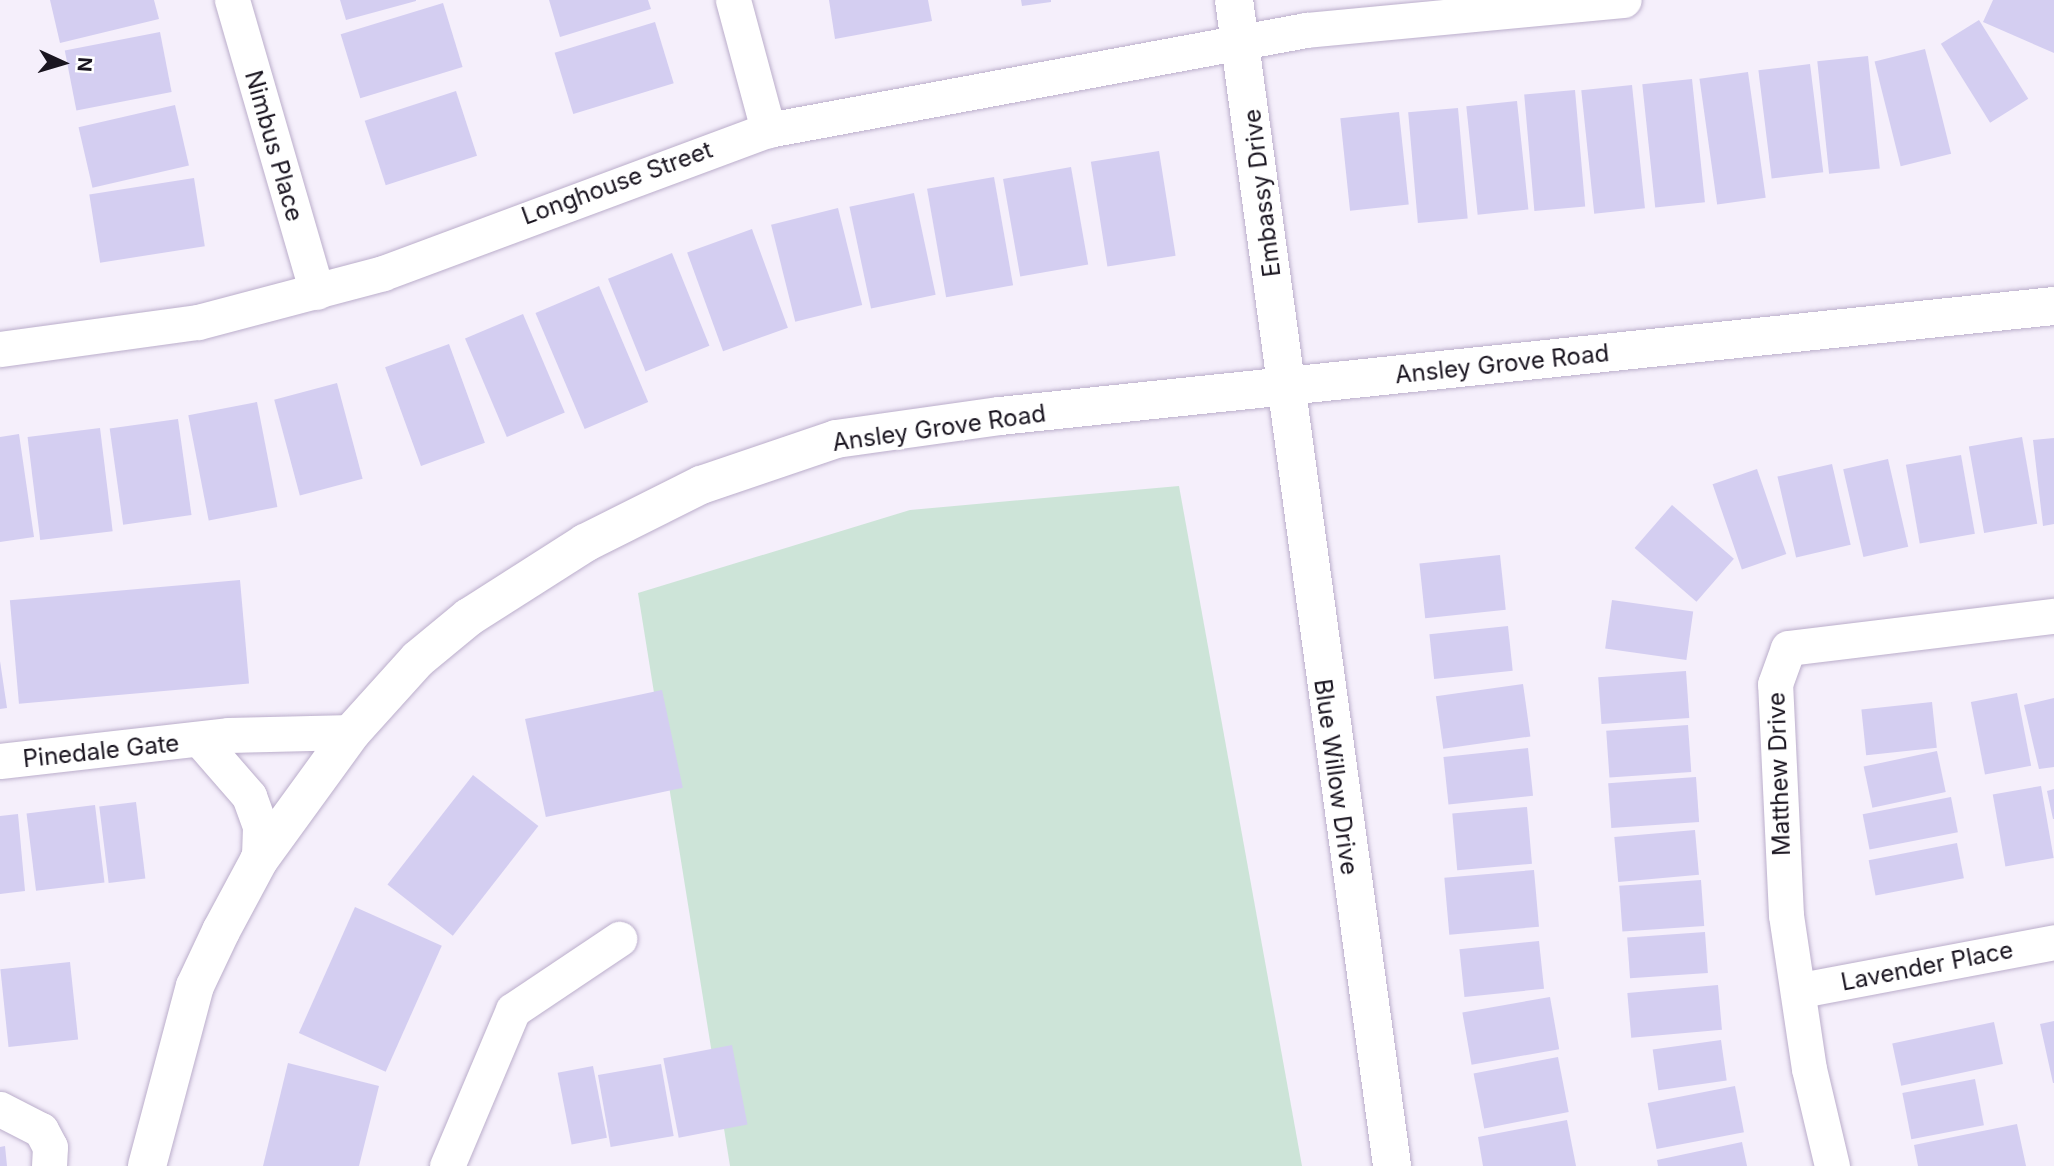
<!DOCTYPE html>
<html>
<head>
<meta charset="utf-8">
<style>
  body { margin:0 }
  #map { position:relative; width:2054px; height:1166px; overflow:hidden; background:#f5effb; font-family:Inter,sans-serif }
  div>[style] { position:absolute }
  .green>* { inset:0; background:#cde4d8 }
  .building>* { inset:0; background:#d4cef1; transform-origin:0 0 }
  .roads { filter:drop-shadow(0 0 2px #bbaecb) drop-shadow(0 0 2px #bbaecb) }
  .street>* { height:35px; margin:-17.5px; padding:0 17.5px; transform-origin:17.5px; border-radius:17.5px; background:#fff }
  .secondary>* { height:38px; margin:-19px; padding:0 19px; transform-origin:19px; border-radius:19px; background:#fff }
  span { translate:-50% -50%; white-space:nowrap; text-align:center; line-height:1.15; -webkit-text-stroke:6px #fff; paint-order:stroke }
  .street-label { font-size:24px; color:#1a1520 }
  .north { position:absolute; left:28px; top:28px; width:70px; height:70px; -webkit-text-stroke:5px #fff; paint-order:stroke; rotate:94deg; font-size:19px; font-weight:700; line-height:28px; text-align:center; color:#1a1520 }
  .north::after { content:''; display:block; margin:auto; width:24px; height:32px; background:#1a1520; clip-path:polygon(50% 0,100% 100%,50% 72%,0 100%) }
</style>
</head>
<body>
<div id="map">
  <div class="green">
    <div style="clip-path:polygon(1179px 486px,1302px 1166px,730px 1166px,638px 593px,910px 510px)"></div>
  </div>
  <div class="building">
    <div style="clip-path:polygon(50px 0,154px 0,159px 19px,60px 43px)"></div>
    <div style="clip-path:polygon(340px 0,416px 0,416px 1px,346px 20px)"></div>
    <div style="clip-path:polygon(549px 0,648px 0,651px 9px,560px 37px)"></div>
    <div style="clip-path:polygon(829px 0,928px 0,932px 21px,835px 39px)"></div>
    <div style="clip-path:polygon(1021px 0,1051px 0,1051px 2px,1022px 6px)"></div>
    <div style="clip-path:polygon(1993px 0,2054px 0,2054px 53px,1983px 22px)"></div>
    <div style="left:443px;top:3px;width:67px;height:107px;rotate:73deg"></div>
    <div style="left:1979px;top:20px;width:93px;height:45px;rotate:58deg"></div>
    <div style="left:655px;top:22px;width:64px;height:105px;rotate:73deg"></div>
    <div style="left:160px;top:32px;width:61px;height:97px;rotate:79deg"></div>
    <div style="left:1925px;top:49px;width:108px;height:52px;rotate:76deg"></div>
    <div style="left:1868px;top:56px;width:113px;height:51px;rotate:84deg"></div>
    <div style="left:1810px;top:64px;width:109px;height:52px;rotate:83deg"></div>
    <div style="left:1748px;top:72px;width:127px;height:49px;rotate:82deg"></div>
    <div style="left:1692px;top:79px;width:124px;height:50px;rotate:84deg"></div>
    <div style="left:1632px;top:85px;width:124px;height:51px;rotate:84deg"></div>
    <div style="left:1575px;top:90px;width:117px;height:51px;rotate:85deg"></div>
    <div style="left:456px;top:91px;width:68px;height:96px;rotate:72deg"></div>
    <div style="left:1517px;top:101px;width:109px;height:51px;rotate:84deg"></div>
    <div style="left:175px;top:105px;width:62px;height:99px;rotate:77deg"></div>
    <div style="left:1458px;top:108px;width:111px;height:50px;rotate:85deg"></div>
    <div style="left:1399px;top:112px;width:93px;height:59px;rotate:84deg"></div>
    <div style="left:1159px;top:151px;width:106px;height:69px;rotate:81deg"></div>
    <div style="left:1071px;top:167px;width:99px;height:69px;rotate:80deg"></div>
    <div style="left:994px;top:177px;width:110px;height:68px;rotate:80deg"></div>
    <div style="left:194px;top:178px;width:69px;height:106px;rotate:81deg"></div>
    <div style="left:914px;top:193px;width:104px;height:66px;rotate:78deg"></div>
    <div style="left:838px;top:208px;width:100px;height:69px;rotate:76deg"></div>
    <div style="left:752px;top:229px;width:105px;height:69px;rotate:70deg"></div>
    <div style="left:672px;top:253px;width:100px;height:69px;rotate:68deg"></div>
    <div style="left:599px;top:286px;width:126px;height:69px;rotate:67deg"></div>
    <div style="left:523px;top:314px;width:107px;height:63px;rotate:67deg"></div>
    <div style="left:449px;top:344px;width:105px;height:68px;rotate:70deg"></div>
    <div style="left:337px;top:383px;width:99px;height:65px;rotate:75deg"></div>
    <div style="left:257px;top:402px;width:107px;height:70px;rotate:79deg"></div>
    <div style="left:178px;top:419px;width:97px;height:69px;rotate:82deg"></div>
    <div style="left:100px;top:428px;width:104px;height:73px;rotate:83deg"></div>
    <div style="clip-path:polygon(19px 434px,34px 537px,0 542px,0 437px)"></div>
    <div style="left:2022px;top:437px;width:88px;height:54px;rotate:80deg"></div>
    <div style="clip-path:polygon(2054px 438px,2054px 524px,2043px 526px,2033px 440px)"></div>
    <div style="left:1961px;top:455px;width:80px;height:56px;rotate:80deg"></div>
    <div style="left:1888px;top:459px;width:90px;height:46px;rotate:77deg"></div>
    <div style="left:1832px;top:464px;width:83px;height:56px;rotate:77deg"></div>
    <div style="left:1757px;top:469px;width:90px;height:47px;rotate:71deg"></div>
    <div style="left:1672px;top:505px;width:82px;height:57px;rotate:41deg"></div>
    <div style="left:1500px;top:555px;width:55px;height:81px;rotate:84deg"></div>
    <div style="left:240px;top:580px;width:104px;height:231px;rotate:85deg"></div>
    <div style="left:1612px;top:600px;width:82px;height:49px;rotate:8deg"></div>
    <div style="left:1508px;top:626px;width:45px;height:79px;rotate:84deg"></div>
    <div style="clip-path:polygon(0 661px,7px 708px,0 709px)"></div>
    <div style="left:1686px;top:671px;width:47px;height:88px;rotate:86deg"></div>
    <div style="left:1523px;top:684px;width:53px;height:88px;rotate:82deg"></div>
    <div style="left:662px;top:690px;width:100px;height:140px;rotate:78deg"></div>
    <div style="left:2017px;top:693px;width:74px;height:47px;rotate:79deg"></div>
    <div style="clip-path:polygon(2054px 698px,2054px 767px,2039px 769px,2024px 705px)"></div>
    <div style="left:1932px;top:702px;width:46px;height:71px;rotate:84deg"></div>
    <div style="left:1688px;top:725px;width:47px;height:82px;rotate:86deg"></div>
    <div style="left:1528px;top:748px;width:48px;height:85px;rotate:84deg"></div>
    <div style="left:1937px;top:751px;width:42px;height:75px;rotate:78deg"></div>
    <div style="left:473px;top:775px;width:83px;height:139px;rotate:38deg"></div>
    <div style="left:1696px;top:777px;width:45px;height:88px;rotate:86deg"></div>
    <div style="left:2041px;top:786px;width:73px;height:49px;rotate:80deg"></div>
    <div style="clip-path:polygon(2054px 789px,2054px 819px,2053px 819px,2047px 791px)"></div>
    <div style="left:1951px;top:797px;width:36px;height:90px;rotate:79deg"></div>
    <div style="left:136px;top:802px;width:77px;height:37px;rotate:83deg"></div>
    <div style="left:95px;top:805px;width:78px;height:69px;rotate:83deg"></div>
    <div style="left:1527px;top:807px;width:57px;height:75px;rotate:85deg"></div>
    <div style="clip-path:polygon(18px 814px,25px 891px,0 894px,0 816px)"></div>
    <div style="left:1695px;top:830px;width:45px;height:81px;rotate:85deg"></div>
    <div style="left:1957px;top:843px;width:36px;height:90px;rotate:79deg"></div>
    <div style="left:1534px;top:870px;width:57px;height:90px;rotate:85deg"></div>
    <div style="left:1701px;top:880px;width:46px;height:82px;rotate:86deg"></div>
    <div style="left:355px;top:907px;width:95px;height:138px;rotate:24deg"></div>
    <div style="left:1705px;top:932px;width:41px;height:78px;rotate:86deg"></div>
    <div style="left:1539px;top:941px;width:48px;height:80px;rotate:84deg"></div>
    <div style="left:70px;top:962px;width:78px;height:70px;rotate:84deg"></div>
    <div style="left:1718px;top:985px;width:45px;height:91px;rotate:85deg"></div>
    <div style="left:1550px;top:997px;width:53px;height:89px;rotate:80deg"></div>
    <div style="clip-path:polygon(2054px 1021px,2054px 1083px,2053px 1083px,2040px 1024px)"></div>
    <div style="left:1994px;top:1022px;width:43px;height:104px;rotate:78deg"></div>
    <div style="left:1721px;top:1040px;width:41px;height:69px;rotate:82deg"></div>
    <div style="left:732px;top:1045px;width:81px;height:70px;rotate:79deg"></div>
    <div style="left:1558px;top:1057px;width:56px;height:86px;rotate:79deg"></div>
    <div style="clip-path:polygon(288px 1063px,379px 1086px,359px 1166px,263px 1166px)"></div>
    <div style="left:661px;top:1064px;width:73px;height:64px;rotate:80deg"></div>
    <div style="left:593px;top:1066px;width:73px;height:36px;rotate:79deg"></div>
    <div style="left:1975px;top:1079px;width:47px;height:74px;rotate:79deg"></div>
    <div style="left:1735px;top:1086px;width:47px;height:89px;rotate:79deg"></div>
    <div style="clip-path:polygon(1567px 1120px,1576px 1166px,1483px 1166px,1478px 1137px)"></div>
    <div style="clip-path:polygon(2017px 1124px,2026px 1166px,1918px 1166px,1914px 1145px)"></div>
    <div style="clip-path:polygon(1742px 1142px,1747px 1166px,1658px 1166px,1657px 1160px)"></div>
    <div style="clip-path:polygon(5px 1146px,7px 1166px,0 1166px,0 1147px)"></div>
  </div>
  <div class="roads">
    <div class="street">
      <div style="left:232px;top:0;width:304px;rotate:73.8deg"></div>
      <div style="left:733px;top:0;width:135px;rotate:74.9deg"></div>
      <div style="left:0;top:349px;width:200px;rotate:-7.8deg"></div>
      <div style="left:198px;top:322px;width:191px;rotate:-14.8deg"></div>
      <div style="left:383px;top:273px;width:411px;rotate:-20.4deg"></div>
      <div style="left:768px;top:130px;width:547px;rotate:-10.53deg"></div>
      <div style="left:1306px;top:30px;width:319px;rotate:-5.4deg"></div>
      <div style="left:202px;top:742px;width:72px;rotate:49deg"></div>
      <div style="left:249px;top:796px;width:33px;rotate:70deg"></div>
      <div style="left:260px;top:827px;width:33px;rotate:92deg"></div>
      <div style="left:0;top:761px;width:229px;rotate:-6.5deg"></div>
      <div style="left:228px;top:735px;width:124px;rotate:-1.4deg"></div>
      <div style="left:1801px;top:990px;width:258px;rotate:-10.7deg"></div>
      <div style="left:0;top:1109px;width:46px;rotate:27.1deg"></div>
      <div style="left:41px;top:1130px;width:19px;rotate:62deg"></div>
      <div style="left:50px;top:1147px;width:19px;rotate:93deg"></div>
      <div style="left:447px;top:1166px;width:169px;rotate:-67.1deg"></div>
      <div style="left:513px;top:1010px;width:128px;rotate:-33.8deg"></div>
      <div style="left:1832px;top:1166px;width:100px;rotate:-103.3deg"></div>
      <div style="left:1809px;top:1069px;width:156px;rotate:-98.5deg"></div>
      <div style="left:1786px;top:915px;width:231px;rotate:-92.7deg"></div>
      <div style="left:1775px;top:684px;width:38px;rotate:-70deg"></div>
      <div style="left:1788px;top:648px;width:268px;rotate:-6.9deg"></div>
    </div>
    <div class="secondary">
      <div style="left:1234px;top:0;width:1177px;rotate:82.28deg"></div>
      <div style="left:147px;top:1166px;width:186px;rotate:-75.1deg"></div>
      <div style="left:195px;top:986px;width:61px;rotate:-64.7deg"></div>
      <div style="left:221px;top:931px;width:81px;rotate:-61.8deg"></div>
      <div style="left:259px;top:860px;width:158px;rotate:-54deg"></div>
      <div style="left:352px;top:732px;width:98px;rotate:-47.9deg"></div>
      <div style="left:418px;top:659px;width:66px;rotate:-39.5deg"></div>
      <div style="left:469px;top:617px;width:138px;rotate:-32.5deg"></div>
      <div style="left:585px;top:543px;width:130px;rotate:-26.6deg"></div>
      <div style="left:701px;top:485px;width:143px;rotate:-18.8deg"></div>
      <div style="left:836px;top:439px;width:166px;rotate:-8deg"></div>
      <div style="left:1000px;top:416px;width:1060px;rotate:-5.96deg"></div>
    </div>
  </div>
  <div class="street-label">
    <span style="left:274px;top:146px;rotate:74deg">Nimbus Place</span>
    <span style="left:617px;top:183px;rotate:-20deg">Longhouse Street</span>
    <span style="left:1262px;top:193px;rotate:-97deg">Embassy Drive</span>
    <span style="left:1502px;top:364px;rotate:-6deg">Ansley Grove Road</span>
    <span style="left:939px;top:428px;rotate:-8deg">Ansley Grove Road</span>
    <span style="left:101px;top:751px;rotate:-6deg">Pinedale Gate</span>
    <span style="left:1779px;top:774px;rotate:-92deg">Matthew Drive</span>
    <span style="left:1336px;top:777px;rotate:82deg">Blue Willow Drive</span>
    <span style="left:1927px;top:966px;rotate:-11deg">Lavender Place</span>
  </div>
  <div class="north">N</div>
</div>
</body>
</html>
